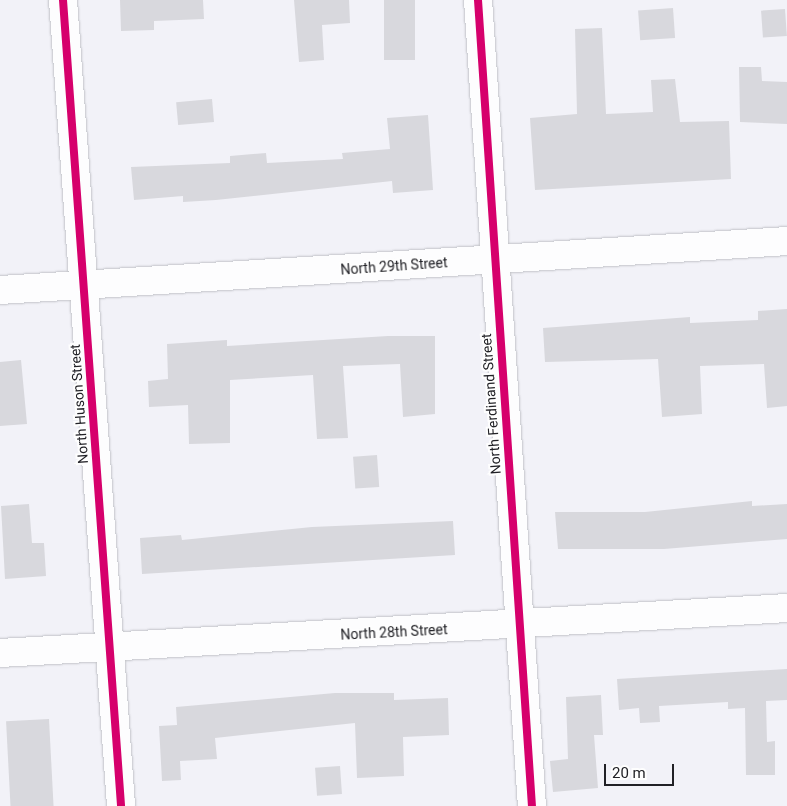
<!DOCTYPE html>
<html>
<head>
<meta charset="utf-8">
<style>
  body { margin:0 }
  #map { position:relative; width:787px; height:806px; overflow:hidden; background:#f2f2f8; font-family:Roboto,sans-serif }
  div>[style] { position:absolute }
  .building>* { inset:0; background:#d8d8dd; transform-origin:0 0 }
  .roads { filter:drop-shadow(0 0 1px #c0c1c6) drop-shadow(0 0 1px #c0c1c6) }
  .minor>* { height:28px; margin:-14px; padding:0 14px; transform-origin:14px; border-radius:14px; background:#fdfdfe }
  .cycleway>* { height:8px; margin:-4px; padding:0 4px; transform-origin:4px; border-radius:4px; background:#d6006c }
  span { translate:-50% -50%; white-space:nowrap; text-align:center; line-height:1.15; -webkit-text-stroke:4px #fefefe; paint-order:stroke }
  .street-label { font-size:14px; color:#212126 }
  .scale { position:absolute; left:604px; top:764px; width:70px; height:22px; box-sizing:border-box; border:2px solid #212126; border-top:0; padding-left:6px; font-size:15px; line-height:18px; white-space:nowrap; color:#212126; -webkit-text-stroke:4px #fefefe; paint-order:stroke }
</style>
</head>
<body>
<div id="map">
  <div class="building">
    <div style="clip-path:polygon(120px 0,203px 0,204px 19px,154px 21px,154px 30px,121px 31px)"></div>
    <div style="clip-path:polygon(294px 0,349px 0,350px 23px,322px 25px,324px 60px,299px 62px)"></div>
    <div style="left:384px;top:0;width:31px;height:60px"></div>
    <div style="left:673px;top:8px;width:30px;height:35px;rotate:86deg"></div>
    <div style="left:785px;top:9px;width:27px;height:24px;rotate:86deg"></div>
    <div style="clip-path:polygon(602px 28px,606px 114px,653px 112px,651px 80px,675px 79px,680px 122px,729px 121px,731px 179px,535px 190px,530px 118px,577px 114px,575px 29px)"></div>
    <div style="clip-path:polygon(739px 67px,761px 67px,762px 81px,787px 82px,787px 124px,740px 122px)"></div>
    <div style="left:212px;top:99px;width:23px;height:36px;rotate:85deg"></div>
    <div style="clip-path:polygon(428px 115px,433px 190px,393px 193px,392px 181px,216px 200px,183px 202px,183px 196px,134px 200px,131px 167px,230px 163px,230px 156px,266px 153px,267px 163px,343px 159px,342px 153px,390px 149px,387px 118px)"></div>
    <div style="clip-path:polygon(787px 309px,787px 406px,767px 408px,764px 364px,700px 366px,702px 414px,662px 417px,658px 359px,545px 362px,543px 328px,690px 317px,690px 323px,758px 320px,758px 311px)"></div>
    <div style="clip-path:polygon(388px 336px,435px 336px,435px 414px,403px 417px,400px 364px,343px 366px,348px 438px,317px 439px,313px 375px,230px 380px,230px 443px,189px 444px,188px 405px,149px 407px,148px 381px,168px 379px,167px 344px,227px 340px,227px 346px)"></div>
    <div style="clip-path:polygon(21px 360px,27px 424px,0 426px,0 362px)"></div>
    <div style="left:377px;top:455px;width:32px;height:24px;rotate:86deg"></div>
    <div style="clip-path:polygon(752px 501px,752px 506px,787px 504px,787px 539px,664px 549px,558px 549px,555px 512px,645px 512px)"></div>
    <div style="clip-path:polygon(29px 504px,32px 543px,44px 543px,46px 576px,5px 579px,1px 506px)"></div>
    <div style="clip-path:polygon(453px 521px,455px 555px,142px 574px,140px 538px,181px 535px,182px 540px,312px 527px)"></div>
    <div style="clip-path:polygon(787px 669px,787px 700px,766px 701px,767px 742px,775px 741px,775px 775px,746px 775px,745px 708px,728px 709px,728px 702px,659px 706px,660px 722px,640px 723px,639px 708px,619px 710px,617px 679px)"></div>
    <div style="clip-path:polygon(335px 693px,394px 693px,394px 700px,448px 698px,449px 735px,403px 737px,404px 776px,357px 778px,355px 723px,215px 738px,217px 759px,180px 761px,181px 780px,162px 781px,159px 726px,177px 725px,176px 707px)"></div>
    <div style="clip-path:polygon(601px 695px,603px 735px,594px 735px,598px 788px,553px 792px,550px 761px,568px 759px,566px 697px)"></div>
    <div style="left:49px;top:719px;width:87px;height:43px;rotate:87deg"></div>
    <div style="left:340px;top:766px;width:28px;height:25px;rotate:86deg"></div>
  </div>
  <div class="roads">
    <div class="minor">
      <div style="left:63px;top:0;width:808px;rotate:85.88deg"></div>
      <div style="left:478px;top:0;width:808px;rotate:86.17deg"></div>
      <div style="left:0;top:290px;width:789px;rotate:-3.56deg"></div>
      <div style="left:0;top:653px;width:788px;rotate:-3.27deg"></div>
    </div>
  </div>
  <div class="cycleway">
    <div style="left:63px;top:0;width:808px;rotate:85.88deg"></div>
    <div style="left:478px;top:0;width:808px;rotate:86.17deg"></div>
  </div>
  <div class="street-label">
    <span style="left:394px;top:266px;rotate:-4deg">North 29th Street</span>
    <span style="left:79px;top:404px;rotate:-94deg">North Huson Street</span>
    <span style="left:491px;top:404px;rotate:-94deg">North Ferdinand Street</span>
    <span style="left:394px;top:632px;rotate:-3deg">North 28th Street</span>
  </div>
  <div class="scale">20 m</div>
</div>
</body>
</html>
